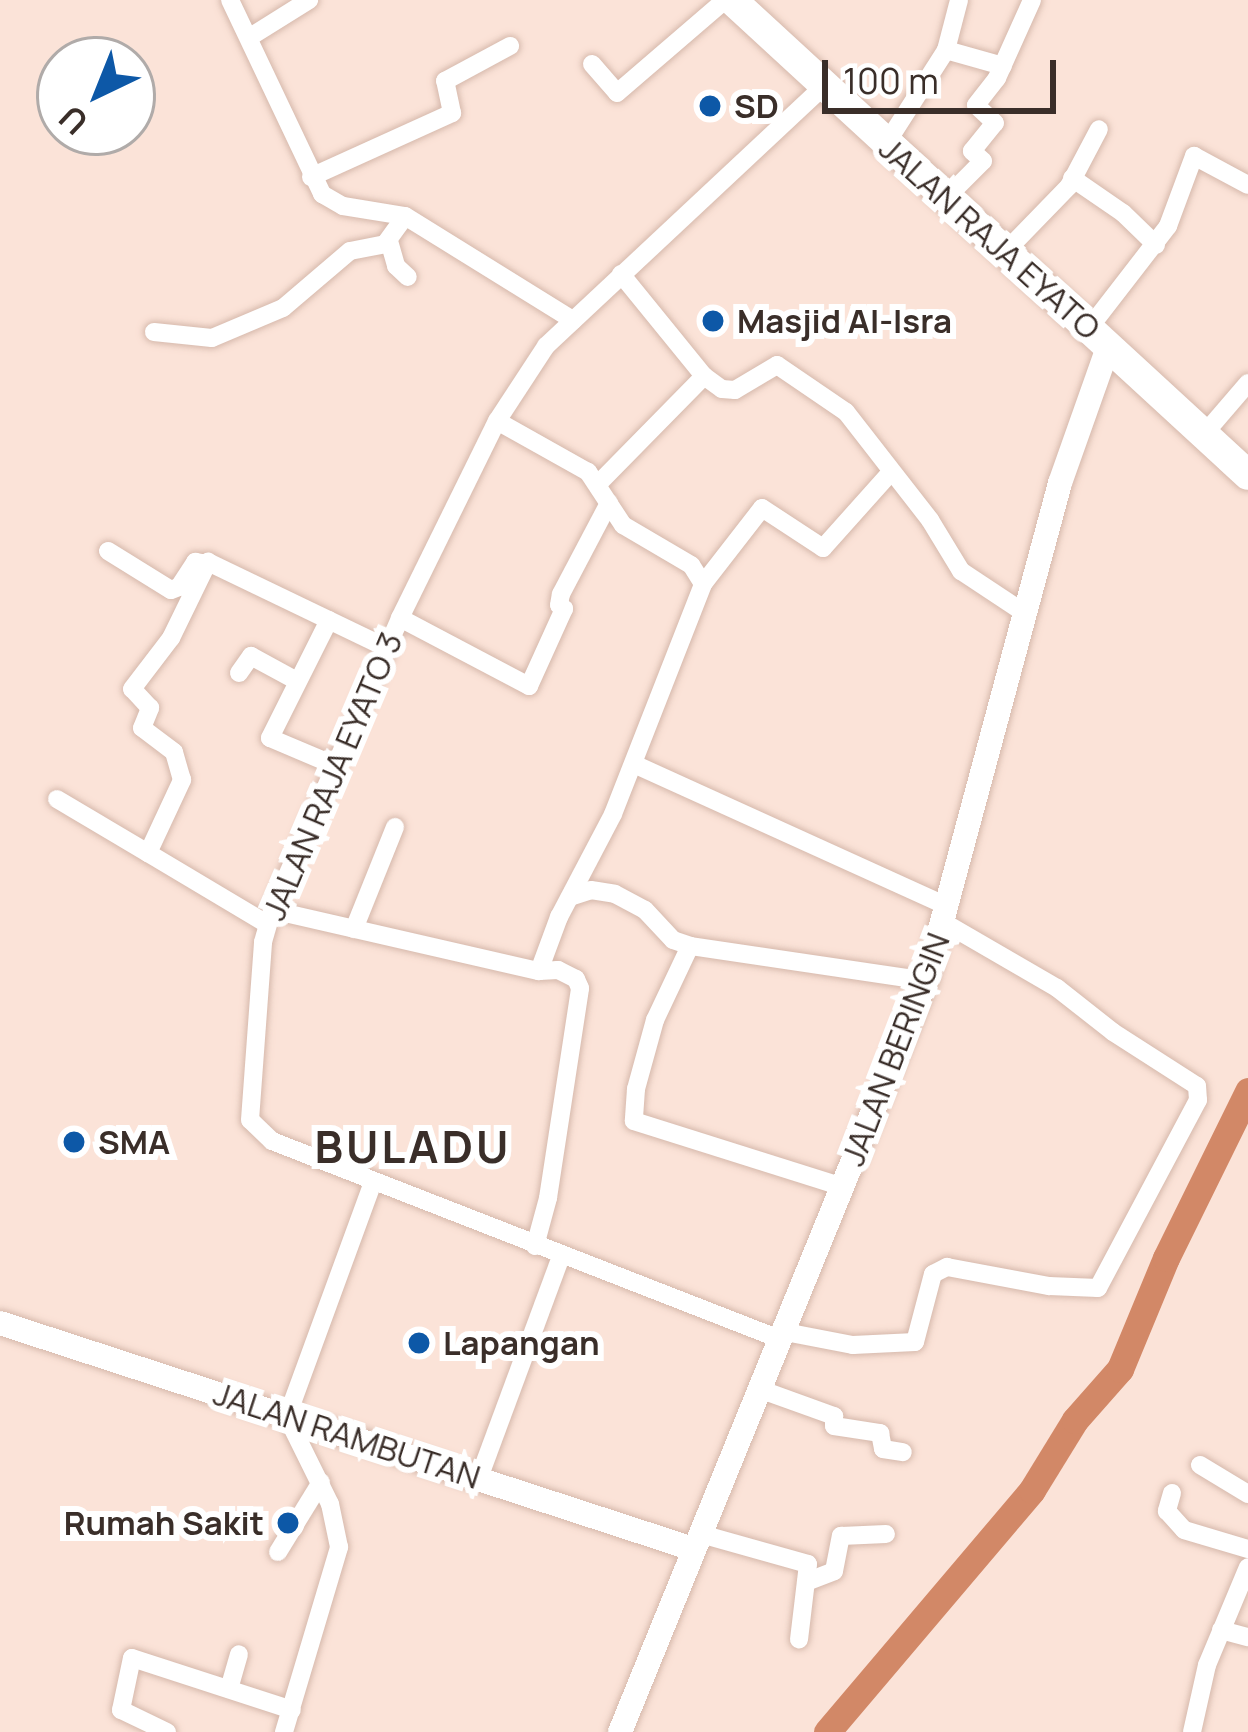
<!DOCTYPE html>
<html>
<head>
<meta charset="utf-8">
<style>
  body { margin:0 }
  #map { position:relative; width:1248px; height:1732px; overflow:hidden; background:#fbe3d8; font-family:Manrope,sans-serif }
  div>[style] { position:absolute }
  .river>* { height:27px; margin:-13.5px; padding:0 13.5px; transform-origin:13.5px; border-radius:13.5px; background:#d28867 }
  .roads { filter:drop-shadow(0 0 3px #d6b9ac) drop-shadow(0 0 3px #d6b9ac) }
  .minor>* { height:18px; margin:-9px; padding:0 9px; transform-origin:9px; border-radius:9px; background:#fff }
  .tertiary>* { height:24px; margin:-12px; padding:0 12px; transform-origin:12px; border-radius:12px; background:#fff }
  .primary>* { height:30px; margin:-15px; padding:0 15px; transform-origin:15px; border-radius:15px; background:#fff }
  .dots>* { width:33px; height:33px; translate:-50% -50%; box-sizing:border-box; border:6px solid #fff; border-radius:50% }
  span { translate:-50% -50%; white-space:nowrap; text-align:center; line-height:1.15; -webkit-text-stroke:12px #fff; paint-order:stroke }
  .poi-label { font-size:33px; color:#3a2e29; font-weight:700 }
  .left { translate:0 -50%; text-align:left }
  .right { translate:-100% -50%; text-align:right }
  .street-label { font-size:33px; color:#3a2e29 }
  .district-label { font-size:45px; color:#3a2e29; font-weight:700; letter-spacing:3px }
  .north { position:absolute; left:36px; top:36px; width:120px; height:120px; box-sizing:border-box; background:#fff; border:3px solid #b0aba9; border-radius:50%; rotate:223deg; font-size:33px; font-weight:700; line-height:48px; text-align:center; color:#3a2e29 }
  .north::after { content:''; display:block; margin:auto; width:42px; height:54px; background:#0d58a7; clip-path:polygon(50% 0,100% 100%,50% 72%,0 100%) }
  .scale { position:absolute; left:822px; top:60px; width:234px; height:54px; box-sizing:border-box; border:6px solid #3a2e29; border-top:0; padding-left:15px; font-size:36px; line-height:42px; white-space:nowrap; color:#3a2e29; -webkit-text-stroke:9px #fff; paint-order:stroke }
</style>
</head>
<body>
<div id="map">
  <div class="river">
    <div style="left:827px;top:1732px;width:317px;rotate:-49.7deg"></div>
    <div style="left:1032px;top:1490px;width:82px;rotate:-58.4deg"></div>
    <div style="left:1075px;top:1420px;width:68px;rotate:-48.6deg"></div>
    <div style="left:1120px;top:1369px;width:120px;rotate:-67.5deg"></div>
    <div style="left:1166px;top:1258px;width:186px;rotate:-63.8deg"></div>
  </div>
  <div class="roads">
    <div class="minor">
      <div style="left:230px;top:0;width:215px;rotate:64.6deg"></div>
      <div style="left:322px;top:194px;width:24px;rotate:30deg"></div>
      <div style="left:343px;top:206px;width:63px;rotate:9.2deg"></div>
      <div style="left:405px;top:216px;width:198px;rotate:31.8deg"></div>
      <div style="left:250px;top:37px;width:70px;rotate:-32.1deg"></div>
      <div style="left:946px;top:50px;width:59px;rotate:15.7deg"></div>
      <div style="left:592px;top:64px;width:38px;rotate:49deg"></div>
      <div style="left:617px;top:93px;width:143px;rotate:-40.7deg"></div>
      <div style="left:886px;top:144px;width:112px;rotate:-57.4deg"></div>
      <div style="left:946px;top:50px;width:52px;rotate:-75.4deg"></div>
      <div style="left:311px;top:177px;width:155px;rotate:-24.4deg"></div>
      <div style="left:452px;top:113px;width:33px;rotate:-102deg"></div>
      <div style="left:445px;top:81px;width:74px;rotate:-28.3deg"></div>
      <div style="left:1072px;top:178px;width:62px;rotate:34.5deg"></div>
      <div style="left:1123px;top:213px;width:46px;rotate:44.1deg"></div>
      <div style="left:946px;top:198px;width:52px;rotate:-45deg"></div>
      <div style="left:983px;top:161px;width:15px;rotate:-138deg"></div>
      <div style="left:972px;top:151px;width:36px;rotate:-51deg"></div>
      <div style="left:995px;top:123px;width:26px;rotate:-137deg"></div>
      <div style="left:976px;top:105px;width:34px;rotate:-52deg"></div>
      <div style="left:997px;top:78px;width:85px;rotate:-65.8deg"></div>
      <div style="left:389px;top:241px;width:26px;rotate:74deg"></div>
      <div style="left:396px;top:266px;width:16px;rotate:43deg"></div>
      <div style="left:1006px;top:251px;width:91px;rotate:-45.9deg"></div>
      <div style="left:1069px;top:186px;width:64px;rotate:-62.2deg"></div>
      <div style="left:621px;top:274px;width:132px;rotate:50.9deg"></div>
      <div style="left:704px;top:376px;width:22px;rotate:36deg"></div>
      <div style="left:722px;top:389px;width:13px;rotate:4deg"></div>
      <div style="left:735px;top:390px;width:49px;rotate:-30.8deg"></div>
      <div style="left:777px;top:365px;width:83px;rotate:34.3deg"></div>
      <div style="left:846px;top:412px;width:137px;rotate:52.1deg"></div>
      <div style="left:930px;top:520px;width:60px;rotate:58.7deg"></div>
      <div style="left:961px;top:571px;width:78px;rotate:33.5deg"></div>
      <div style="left:1090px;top:327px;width:128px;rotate:-52.3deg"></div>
      <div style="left:1168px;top:226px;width:75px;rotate:-69.6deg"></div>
      <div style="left:1194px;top:156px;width:61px;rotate:28.2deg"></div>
      <div style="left:154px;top:332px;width:58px;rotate:5.9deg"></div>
      <div style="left:212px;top:338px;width:77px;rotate:-22.9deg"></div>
      <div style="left:283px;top:308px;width:88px;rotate:-40.4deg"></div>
      <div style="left:350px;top:251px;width:36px;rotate:-11deg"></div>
      <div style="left:385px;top:244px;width:34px;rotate:-54deg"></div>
      <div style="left:1205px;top:433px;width:66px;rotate:-49.3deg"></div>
      <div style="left:599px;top:483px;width:150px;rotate:-45.5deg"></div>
      <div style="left:108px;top:551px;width:74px;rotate:31.8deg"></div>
      <div style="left:171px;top:590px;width:9px;rotate:-21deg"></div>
      <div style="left:179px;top:587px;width:30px;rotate:-57deg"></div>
      <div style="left:195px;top:562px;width:12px;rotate:9deg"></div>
      <div style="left:703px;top:584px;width:96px;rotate:-52.2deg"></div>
      <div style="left:762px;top:508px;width:73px;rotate:33.3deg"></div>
      <div style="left:823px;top:548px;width:101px;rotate:-48.2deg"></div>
      <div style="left:400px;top:618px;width:146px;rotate:27.8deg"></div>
      <div style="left:529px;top:686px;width:85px;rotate:-65.6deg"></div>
      <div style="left:564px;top:609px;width:6px;rotate:-141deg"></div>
      <div style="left:559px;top:605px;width:11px;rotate:-80deg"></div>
      <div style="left:561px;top:594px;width:103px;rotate:-62.2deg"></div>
      <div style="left:329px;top:620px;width:132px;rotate:116.6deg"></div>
      <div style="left:270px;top:738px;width:69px;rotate:22.9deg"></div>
      <div style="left:239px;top:673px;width:21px;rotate:-55deg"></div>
      <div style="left:251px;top:656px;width:50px;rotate:28.6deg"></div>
      <div style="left:636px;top:765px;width:341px;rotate:24.4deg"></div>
      <div style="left:57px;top:799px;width:106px;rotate:30.7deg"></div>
      <div style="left:570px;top:897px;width:22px;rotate:-18deg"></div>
      <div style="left:591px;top:890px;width:24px;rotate:9deg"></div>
      <div style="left:615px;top:894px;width:34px;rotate:28deg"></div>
      <div style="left:645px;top:910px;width:41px;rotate:47deg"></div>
      <div style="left:673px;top:940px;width:18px;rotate:19deg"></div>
      <div style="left:690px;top:946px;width:82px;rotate:115.3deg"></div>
      <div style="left:655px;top:1020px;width:72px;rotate:105.4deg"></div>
      <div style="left:636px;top:1089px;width:32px;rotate:94deg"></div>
      <div style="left:634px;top:1121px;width:219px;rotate:17.5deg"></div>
      <div style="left:272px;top:910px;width:274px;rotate:12.9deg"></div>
      <div style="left:539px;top:971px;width:58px;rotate:-69.7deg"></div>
      <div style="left:559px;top:917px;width:116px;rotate:-62.3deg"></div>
      <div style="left:613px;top:814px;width:247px;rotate:-68.6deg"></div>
      <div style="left:703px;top:584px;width:22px;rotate:-122deg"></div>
      <div style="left:691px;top:565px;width:79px;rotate:-149.5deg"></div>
      <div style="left:623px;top:525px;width:64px;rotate:-123.4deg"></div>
      <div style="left:588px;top:472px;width:104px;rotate:-150.7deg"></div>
      <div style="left:267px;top:924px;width:139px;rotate:-149.2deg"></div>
      <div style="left:148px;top:853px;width:81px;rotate:-65deg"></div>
      <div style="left:182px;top:780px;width:29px;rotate:-106deg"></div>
      <div style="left:174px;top:752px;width:40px;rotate:-143deg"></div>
      <div style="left:142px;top:728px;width:22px;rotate:-68deg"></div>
      <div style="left:150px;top:708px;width:26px;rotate:-133deg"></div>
      <div style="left:132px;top:689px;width:64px;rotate:-52.6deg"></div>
      <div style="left:171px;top:638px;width:85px;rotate:-64deg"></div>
      <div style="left:208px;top:562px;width:199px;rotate:25.7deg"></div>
      <div style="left:354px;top:929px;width:110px;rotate:-68.1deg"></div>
      <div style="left:690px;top:946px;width:239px;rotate:8.4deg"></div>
      <div style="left:535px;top:1246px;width:50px;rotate:-74.8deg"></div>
      <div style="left:548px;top:1198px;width:212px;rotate:-81.3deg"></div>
      <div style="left:580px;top:988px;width:10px;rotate:-114deg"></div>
      <div style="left:576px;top:979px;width:20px;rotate:-153deg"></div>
      <div style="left:558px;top:970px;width:19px;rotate:177deg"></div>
      <div style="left:780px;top:1331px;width:74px;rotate:10.9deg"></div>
      <div style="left:853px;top:1345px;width:62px;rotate:-2.8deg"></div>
      <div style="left:915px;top:1342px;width:70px;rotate:-75.2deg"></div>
      <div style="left:933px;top:1274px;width:16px;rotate:-27deg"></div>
      <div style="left:947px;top:1267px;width:104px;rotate:10.6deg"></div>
      <div style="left:1049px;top:1286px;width:49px;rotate:2.3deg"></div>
      <div style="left:1098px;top:1288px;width:213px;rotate:-62deg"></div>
      <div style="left:1198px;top:1100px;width:14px;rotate:-94deg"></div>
      <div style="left:1197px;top:1086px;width:100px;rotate:-147.3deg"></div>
      <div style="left:1113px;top:1032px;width:71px;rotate:-141.8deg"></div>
      <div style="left:1057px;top:988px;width:132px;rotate:-149.9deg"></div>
      <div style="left:777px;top:1338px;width:542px;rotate:-158.69deg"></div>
      <div style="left:272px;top:1141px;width:30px;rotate:-136deg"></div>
      <div style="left:250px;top:1120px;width:178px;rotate:-85.8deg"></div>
      <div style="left:263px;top:942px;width:33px;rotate:-74deg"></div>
      <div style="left:272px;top:910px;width:319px;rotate:-66.3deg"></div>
      <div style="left:400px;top:618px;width:220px;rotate:-63.8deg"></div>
      <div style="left:497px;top:421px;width:90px;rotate:-56.8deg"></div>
      <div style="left:546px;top:346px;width:378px;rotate:-43.1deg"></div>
      <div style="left:759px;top:1389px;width:80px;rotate:19.8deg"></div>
      <div style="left:834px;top:1416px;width:10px;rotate:90deg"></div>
      <div style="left:834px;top:1426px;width:47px;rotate:8.7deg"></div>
      <div style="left:880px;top:1433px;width:16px;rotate:79deg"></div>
      <div style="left:883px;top:1449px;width:20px;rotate:9deg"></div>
      <div style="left:1200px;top:1465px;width:56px;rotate:31.1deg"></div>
      <div style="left:479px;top:1478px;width:237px;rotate:-69.7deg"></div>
      <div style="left:1172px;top:1493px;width:19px;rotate:106deg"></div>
      <div style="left:1167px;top:1511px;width:25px;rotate:48deg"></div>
      <div style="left:1184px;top:1530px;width:67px;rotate:16.5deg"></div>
      <div style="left:701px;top:1534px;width:111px;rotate:15.7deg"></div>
      <div style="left:808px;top:1564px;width:76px;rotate:96.8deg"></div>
      <div style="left:278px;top:1552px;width:82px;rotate:-58.4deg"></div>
      <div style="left:806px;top:1582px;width:30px;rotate:-21deg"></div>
      <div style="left:834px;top:1571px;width:36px;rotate:-79deg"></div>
      <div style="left:841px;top:1536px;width:45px;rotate:-2.5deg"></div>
      <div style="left:1221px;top:1630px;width:28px;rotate:15deg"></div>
      <div style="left:229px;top:1689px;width:36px;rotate:-74deg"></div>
      <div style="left:167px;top:1732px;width:51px;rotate:-154.4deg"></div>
      <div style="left:121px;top:1710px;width:53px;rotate:-78.1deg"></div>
      <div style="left:132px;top:1658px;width:168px;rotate:18deg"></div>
      <div style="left:284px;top:1732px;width:193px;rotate:-73.4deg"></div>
      <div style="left:339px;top:1547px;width:44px;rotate:-101.8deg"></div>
      <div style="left:330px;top:1504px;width:97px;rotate:-116.3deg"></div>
      <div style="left:287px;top:1417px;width:250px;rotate:-69.9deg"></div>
      <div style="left:1192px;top:1732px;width:69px;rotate:-77.4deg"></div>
      <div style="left:1207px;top:1665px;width:106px;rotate:-67.3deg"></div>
    </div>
    <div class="tertiary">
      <div style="left:0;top:1323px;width:729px;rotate:18.06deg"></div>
      <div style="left:620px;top:1732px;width:811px;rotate:-67.83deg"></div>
      <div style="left:926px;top:981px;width:516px;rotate:-74.94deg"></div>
      <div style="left:1060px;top:483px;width:146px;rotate:-70.5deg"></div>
    </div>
    <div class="primary">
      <div style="left:732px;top:0;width:701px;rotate:42.63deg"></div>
    </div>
  </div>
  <div class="dots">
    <div style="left:710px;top:106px;background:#0d58a7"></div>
    <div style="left:713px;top:321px;background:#0d58a7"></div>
    <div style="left:74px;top:1142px;background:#0d58a7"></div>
    <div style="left:419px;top:1343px;background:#0d58a7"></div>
    <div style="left:288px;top:1523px;background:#0d58a7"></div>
  </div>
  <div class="poi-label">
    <span class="left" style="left:734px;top:106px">SD</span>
    <span class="left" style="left:737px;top:321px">Masjid Al-Isra</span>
    <span class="left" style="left:98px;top:1142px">SMA</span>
    <span class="left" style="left:443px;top:1343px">Lapangan</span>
    <span class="right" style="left:264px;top:1523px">Rumah Sakit</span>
  </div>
  <div class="street-label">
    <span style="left:990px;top:238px;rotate:42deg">JALAN RAJA EYATO</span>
    <span style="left:332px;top:776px;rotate:-67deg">JALAN RAJA EYATO 3</span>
    <span style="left:895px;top:1049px;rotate:-69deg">JALAN BERINGIN</span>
    <span style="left:347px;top:1435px;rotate:18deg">JALAN RAMBUTAN</span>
  </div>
  <div class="district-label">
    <span style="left:413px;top:1147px">BULADU</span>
  </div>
  <div class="north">U</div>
  <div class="scale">100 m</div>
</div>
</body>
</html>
